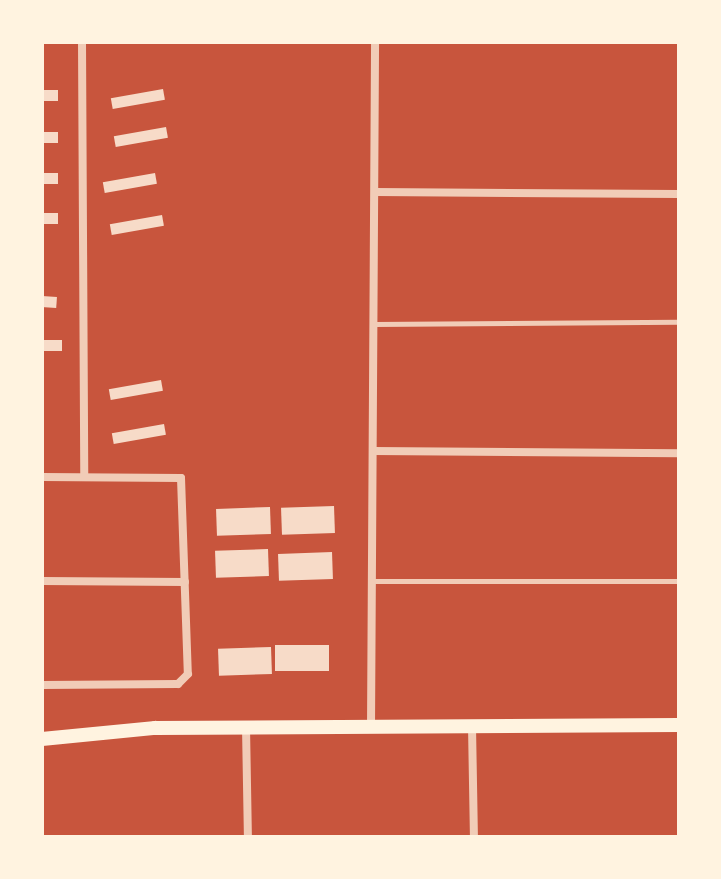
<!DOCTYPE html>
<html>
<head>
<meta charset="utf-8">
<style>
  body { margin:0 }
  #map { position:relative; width:721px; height:879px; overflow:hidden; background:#c8553d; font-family:"IBM Plex Sans",sans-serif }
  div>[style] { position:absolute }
  .building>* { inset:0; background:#f7dbc8; transform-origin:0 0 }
  .service>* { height:5px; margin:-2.5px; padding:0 2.5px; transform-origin:2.5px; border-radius:2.5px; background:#f1ccb7 }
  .minor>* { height:8px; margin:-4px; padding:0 4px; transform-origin:4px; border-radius:4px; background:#f1ccb7 }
  .secondary>* { height:14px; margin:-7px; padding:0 7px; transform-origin:7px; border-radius:7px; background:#fff3e0 }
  span { translate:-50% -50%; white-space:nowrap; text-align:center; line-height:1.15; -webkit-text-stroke:6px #fff3e0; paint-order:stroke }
  .frame { position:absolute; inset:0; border:44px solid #fff3e0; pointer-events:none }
</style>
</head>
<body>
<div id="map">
  <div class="building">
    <div style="left:163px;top:89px;width:11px;height:53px;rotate:80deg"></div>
    <div style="left:42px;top:90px;width:16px;height:11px"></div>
    <div style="left:166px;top:127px;width:11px;height:53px;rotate:80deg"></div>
    <div style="left:42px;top:132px;width:16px;height:11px"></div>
    <div style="left:42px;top:173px;width:16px;height:11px"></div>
    <div style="left:155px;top:173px;width:11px;height:53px;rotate:80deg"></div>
    <div style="left:42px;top:213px;width:16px;height:11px"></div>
    <div style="left:162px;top:215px;width:11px;height:53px;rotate:80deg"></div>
    <div style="left:42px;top:296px;width:15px;height:11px;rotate:4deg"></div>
    <div style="left:42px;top:340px;width:20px;height:11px"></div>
    <div style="left:161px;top:380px;width:11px;height:53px;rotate:80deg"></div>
    <div style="left:164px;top:424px;width:11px;height:53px;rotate:80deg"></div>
    <div style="left:334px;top:506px;width:27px;height:53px;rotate:88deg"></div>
    <div style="left:270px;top:507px;width:27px;height:54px;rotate:88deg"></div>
    <div style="left:268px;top:549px;width:27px;height:53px;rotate:88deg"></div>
    <div style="left:332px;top:552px;width:27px;height:54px;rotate:88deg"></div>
    <div style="left:329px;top:645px;width:26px;height:54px;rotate:90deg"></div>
    <div style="left:271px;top:647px;width:27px;height:53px;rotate:88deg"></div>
  </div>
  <div class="service">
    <div style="left:374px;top:324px;width:305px;rotate:-0.4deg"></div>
    <div style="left:372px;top:581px;width:307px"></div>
  </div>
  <div class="minor">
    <div style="left:82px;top:42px;width:435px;rotate:89.7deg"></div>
    <div style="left:375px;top:192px;width:304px;rotate:0.4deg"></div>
    <div style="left:373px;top:451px;width:306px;rotate:0.4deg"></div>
    <div style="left:42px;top:477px;width:139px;rotate:0.4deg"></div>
    <div style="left:181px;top:478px;width:196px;rotate:88deg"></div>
    <div style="left:188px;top:674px;width:14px;rotate:135deg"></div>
    <div style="left:178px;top:684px;width:136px;rotate:179.6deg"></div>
    <div style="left:42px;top:581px;width:143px;rotate:0.4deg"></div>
    <div style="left:371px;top:726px;width:684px;rotate:-89.66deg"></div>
    <div style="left:472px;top:726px;width:111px;rotate:89deg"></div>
    <div style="left:246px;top:727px;width:110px;rotate:89deg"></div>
  </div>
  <div class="secondary">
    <div style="left:42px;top:739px;width:114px;rotate:-5.6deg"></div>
    <div style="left:155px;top:728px;width:524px;rotate:-0.33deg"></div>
  </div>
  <div class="frame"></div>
</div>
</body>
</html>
